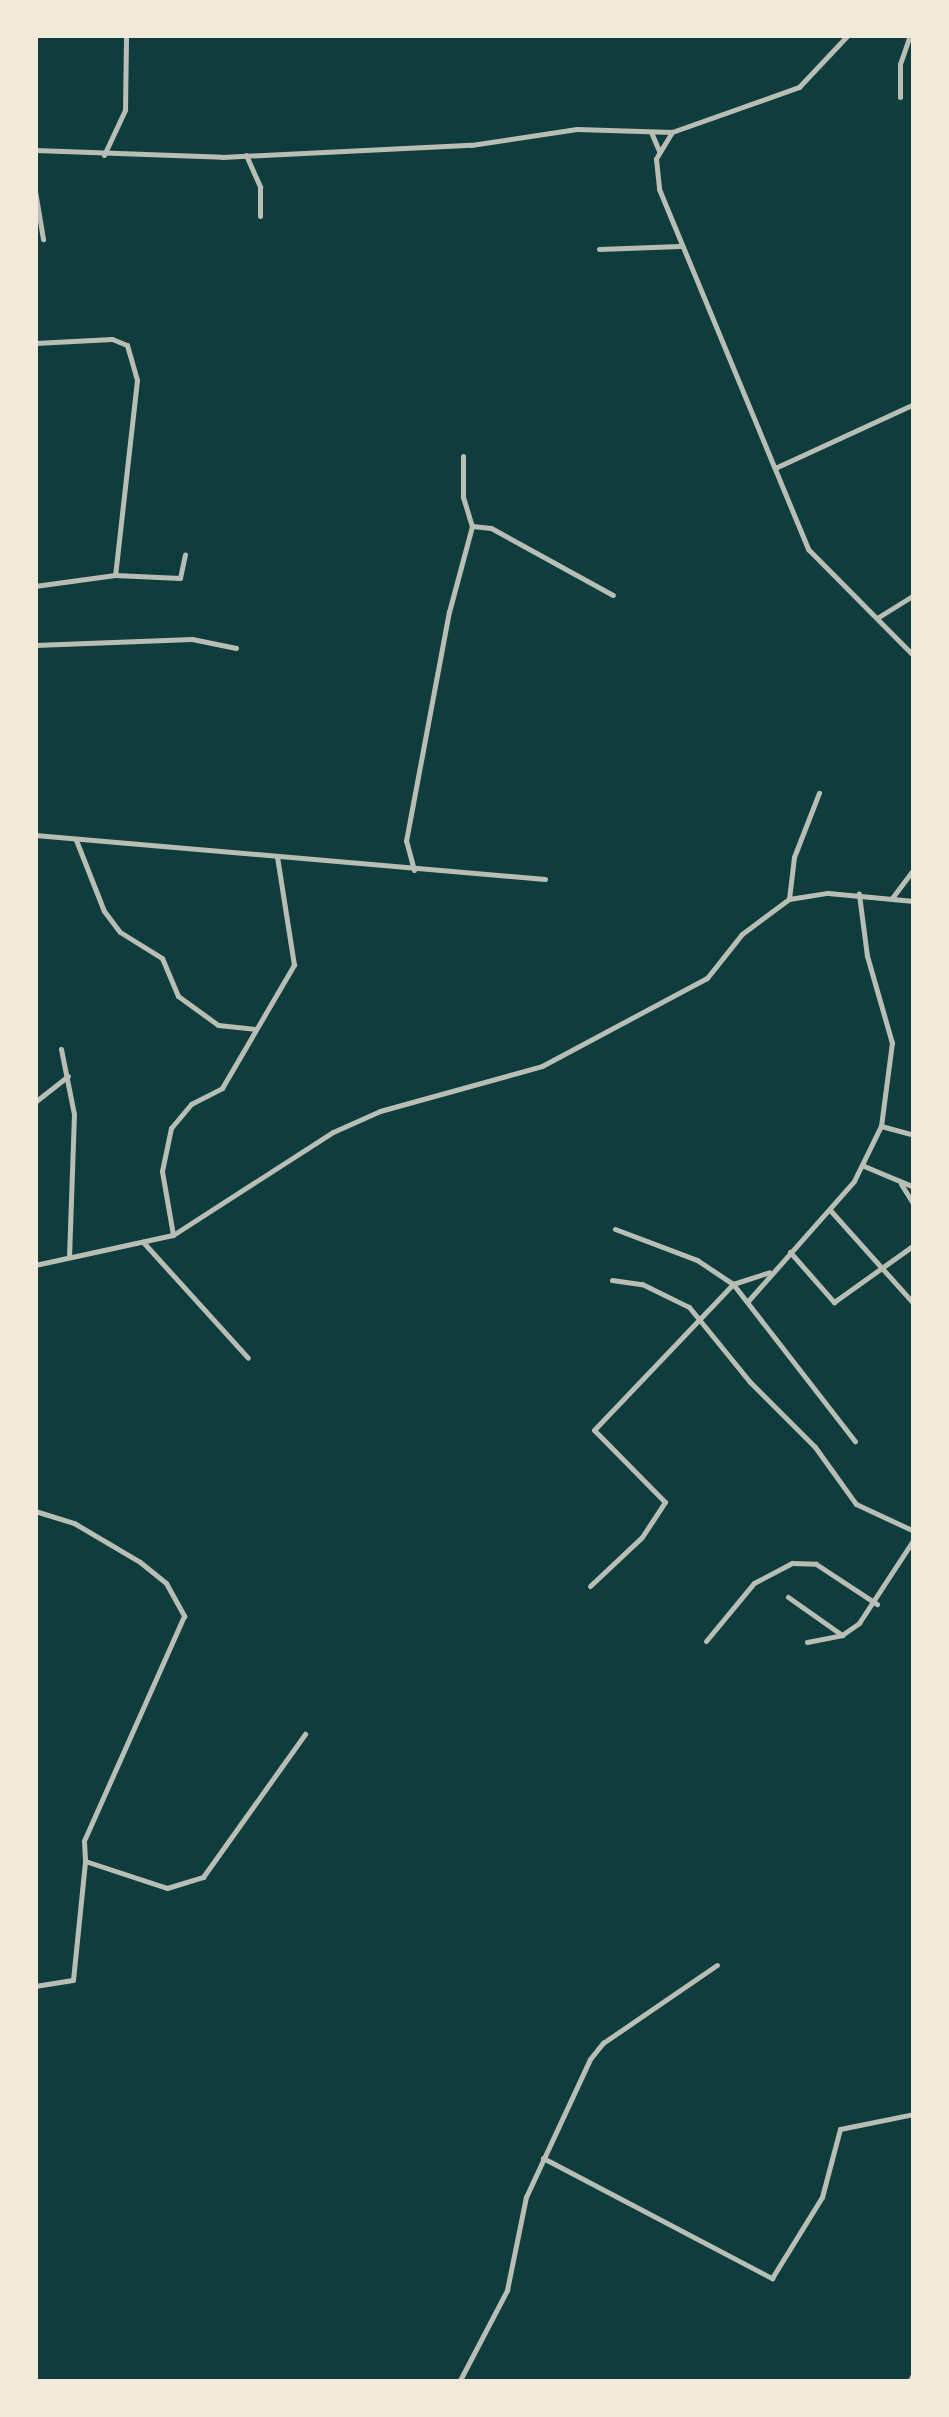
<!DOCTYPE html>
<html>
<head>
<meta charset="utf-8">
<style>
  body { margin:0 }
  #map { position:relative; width:949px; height:2417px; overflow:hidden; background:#0f3d3e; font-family:"Fira Sans Condensed",sans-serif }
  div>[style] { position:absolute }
  .minor>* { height:5px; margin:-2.5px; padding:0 2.5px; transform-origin:2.5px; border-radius:2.5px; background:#b8beb3 }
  span { translate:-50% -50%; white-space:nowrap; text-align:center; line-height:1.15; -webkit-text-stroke:8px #f1e9da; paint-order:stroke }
  .frame { position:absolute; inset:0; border:38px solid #f1e9da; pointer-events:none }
</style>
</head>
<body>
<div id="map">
  <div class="minor">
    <div style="left:900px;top:97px;width:33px;rotate:-90deg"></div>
    <div style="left:900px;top:64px;width:31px;rotate:-71deg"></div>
    <div style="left:651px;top:132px;width:21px;rotate:67deg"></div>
    <div style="left:672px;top:132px;width:31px;rotate:121deg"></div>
    <div style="left:656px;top:159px;width:30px;rotate:84deg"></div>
    <div style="left:659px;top:189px;width:390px;rotate:67.5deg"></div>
    <div style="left:808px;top:549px;width:151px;rotate:45.3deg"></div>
    <div style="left:35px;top:150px;width:187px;rotate:2.1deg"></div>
    <div style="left:222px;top:157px;width:249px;rotate:-2.8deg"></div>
    <div style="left:471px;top:145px;width:107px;rotate:-8.6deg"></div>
    <div style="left:577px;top:129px;width:95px;rotate:1.8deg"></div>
    <div style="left:672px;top:132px;width:135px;rotate:-19.5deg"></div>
    <div style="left:799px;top:87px;width:71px;rotate:-46.7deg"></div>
    <div style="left:104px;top:155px;width:50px;rotate:-65deg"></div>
    <div style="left:125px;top:110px;width:75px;rotate:-89.2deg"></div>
    <div style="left:246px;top:155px;width:35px;rotate:66deg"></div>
    <div style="left:260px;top:187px;width:29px;rotate:90deg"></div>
    <div style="left:35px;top:191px;width:49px;rotate:80.5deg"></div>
    <div style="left:599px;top:249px;width:81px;rotate:-2.1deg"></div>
    <div style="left:35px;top:343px;width:77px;rotate:-3deg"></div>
    <div style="left:112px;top:339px;width:16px;rotate:22deg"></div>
    <div style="left:127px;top:345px;width:36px;rotate:74deg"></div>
    <div style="left:137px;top:380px;width:196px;rotate:96.4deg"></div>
    <div style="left:115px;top:575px;width:81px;rotate:172.2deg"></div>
    <div style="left:463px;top:456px;width:41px;rotate:90deg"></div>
    <div style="left:463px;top:497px;width:30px;rotate:73deg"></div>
    <div style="left:775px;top:468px;width:153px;rotate:-24.7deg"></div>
    <div style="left:115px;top:575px;width:65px;rotate:2.6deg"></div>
    <div style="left:180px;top:578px;width:24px;rotate:-78deg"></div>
    <div style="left:877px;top:618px;width:44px;rotate:-31.9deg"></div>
    <div style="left:35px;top:645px;width:157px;rotate:-2.2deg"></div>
    <div style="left:192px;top:639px;width:45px;rotate:11.6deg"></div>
    <div style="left:35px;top:835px;width:512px;rotate:4.93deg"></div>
    <div style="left:76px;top:840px;width:76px;rotate:68.5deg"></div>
    <div style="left:104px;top:911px;width:26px;rotate:53deg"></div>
    <div style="left:120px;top:932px;width:49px;rotate:31.8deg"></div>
    <div style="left:162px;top:958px;width:41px;rotate:67.2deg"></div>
    <div style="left:178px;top:996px;width:49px;rotate:35.9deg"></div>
    <div style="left:218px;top:1025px;width:37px;rotate:6deg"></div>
    <div style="left:414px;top:870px;width:30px;rotate:-105deg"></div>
    <div style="left:406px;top:841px;width:233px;rotate:-79.4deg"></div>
    <div style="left:449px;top:612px;width:89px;rotate:-75deg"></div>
    <div style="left:472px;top:526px;width:19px;rotate:6deg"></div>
    <div style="left:491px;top:528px;width:139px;rotate:28.8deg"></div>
    <div style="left:892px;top:898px;width:36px;rotate:-53deg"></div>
    <div style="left:789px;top:899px;width:42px;rotate:-83.2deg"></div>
    <div style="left:794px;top:857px;width:69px;rotate:-68.7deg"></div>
    <div style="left:61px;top:1049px;width:66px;rotate:78.7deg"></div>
    <div style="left:74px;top:1114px;width:141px;rotate:92deg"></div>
    <div style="left:35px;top:1102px;width:42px;rotate:-38.2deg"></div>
    <div style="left:881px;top:1126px;width:34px;rotate:15deg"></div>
    <div style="left:864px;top:1166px;width:54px;rotate:22.8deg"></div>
    <div style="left:901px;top:1184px;width:25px;rotate:58deg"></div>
    <div style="left:830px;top:1210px;width:126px;rotate:48.2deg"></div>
    <div style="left:615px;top:1229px;width:88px;rotate:20.7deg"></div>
    <div style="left:697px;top:1260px;width:43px;rotate:33.7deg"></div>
    <div style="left:733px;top:1284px;width:199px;rotate:52.2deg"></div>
    <div style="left:173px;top:1235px;width:65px;rotate:-99.8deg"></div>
    <div style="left:162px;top:1171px;width:44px;rotate:-78.2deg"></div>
    <div style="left:171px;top:1128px;width:31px;rotate:-50deg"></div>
    <div style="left:191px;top:1104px;width:35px;rotate:-27deg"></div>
    <div style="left:222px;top:1088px;width:143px;rotate:-59.7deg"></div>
    <div style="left:294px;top:965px;width:109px;rotate:-98.9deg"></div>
    <div style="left:143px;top:1242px;width:156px;rotate:47.8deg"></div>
    <div style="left:790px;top:1252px;width:67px;rotate:48.7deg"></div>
    <div style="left:834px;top:1302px;width:98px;rotate:-35.5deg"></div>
    <div style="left:35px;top:1265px;width:141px;rotate:-12.3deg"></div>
    <div style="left:173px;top:1235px;width:190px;rotate:-32.8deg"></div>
    <div style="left:333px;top:1132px;width:51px;rotate:-24.1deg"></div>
    <div style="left:380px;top:1111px;width:168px;rotate:-15.5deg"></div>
    <div style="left:542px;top:1066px;width:187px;rotate:-28.1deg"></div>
    <div style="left:707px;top:978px;width:56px;rotate:-51.5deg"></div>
    <div style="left:742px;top:934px;width:59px;rotate:-36.7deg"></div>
    <div style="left:789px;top:899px;width:39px;rotate:-9deg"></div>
    <div style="left:828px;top:893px;width:86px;rotate:5.3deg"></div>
    <div style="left:612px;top:1280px;width:30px;rotate:8deg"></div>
    <div style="left:642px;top:1284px;width:52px;rotate:26.1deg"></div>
    <div style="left:689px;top:1307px;width:97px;rotate:50.9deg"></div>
    <div style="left:750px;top:1382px;width:92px;rotate:45deg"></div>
    <div style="left:815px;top:1447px;width:70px;rotate:54.3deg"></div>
    <div style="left:856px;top:1504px;width:64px;rotate:25deg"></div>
    <div style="left:748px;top:1301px;width:160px;rotate:-48.5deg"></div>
    <div style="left:854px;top:1181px;width:61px;rotate:-63.9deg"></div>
    <div style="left:881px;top:1126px;width:84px;rotate:-82.5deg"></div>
    <div style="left:892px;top:1043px;width:91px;rotate:-106deg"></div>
    <div style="left:867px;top:956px;width:63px;rotate:-97.4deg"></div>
    <div style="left:35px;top:1511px;width:41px;rotate:17.1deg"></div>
    <div style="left:74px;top:1523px;width:77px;rotate:30.6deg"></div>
    <div style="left:140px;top:1562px;width:33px;rotate:39deg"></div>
    <div style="left:166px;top:1583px;width:38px;rotate:61deg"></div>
    <div style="left:184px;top:1616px;width:246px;rotate:114deg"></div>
    <div style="left:84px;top:1841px;width:20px;rotate:87deg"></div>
    <div style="left:85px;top:1861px;width:86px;rotate:18.2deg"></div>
    <div style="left:167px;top:1888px;width:38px;rotate:-17deg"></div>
    <div style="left:203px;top:1877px;width:176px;rotate:-54.5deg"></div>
    <div style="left:590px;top:1586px;width:71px;rotate:-43.3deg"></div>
    <div style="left:642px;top:1537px;width:42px;rotate:-56.7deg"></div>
    <div style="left:665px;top:1502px;width:101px;rotate:-134.6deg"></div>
    <div style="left:594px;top:1430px;width:202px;rotate:-46.4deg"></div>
    <div style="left:733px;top:1284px;width:38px;rotate:-18deg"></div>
    <div style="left:788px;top:1597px;width:66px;rotate:35.1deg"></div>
    <div style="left:706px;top:1641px;width:75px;rotate:-50.4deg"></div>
    <div style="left:754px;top:1583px;width:43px;rotate:-27.8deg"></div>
    <div style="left:792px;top:1563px;width:24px;rotate:2deg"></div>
    <div style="left:816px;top:1564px;width:73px;rotate:33.3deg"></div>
    <div style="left:807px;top:1642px;width:36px;rotate:-11deg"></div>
    <div style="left:842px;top:1635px;width:21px;rotate:-35deg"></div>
    <div style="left:859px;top:1623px;width:100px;rotate:-56.8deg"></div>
    <div style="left:35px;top:1986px;width:38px;rotate:-9deg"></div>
    <div style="left:73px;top:1980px;width:120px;rotate:-84.2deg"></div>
    <div style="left:914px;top:2043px;width:47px;rotate:90deg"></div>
    <div style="left:543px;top:2158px;width:259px;rotate:27.7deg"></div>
    <div style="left:772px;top:2278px;width:95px;rotate:-58.3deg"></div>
    <div style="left:822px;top:2197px;width:70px;rotate:-75.2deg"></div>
    <div style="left:840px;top:2129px;width:76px;rotate:-11.5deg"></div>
    <div style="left:459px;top:2382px;width:104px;rotate:-62.4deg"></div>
    <div style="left:507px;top:2290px;width:95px;rotate:-78.5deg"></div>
    <div style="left:526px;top:2197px;width:152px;rotate:-65.1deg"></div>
    <div style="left:590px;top:2059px;width:21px;rotate:-51deg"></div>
    <div style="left:603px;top:2043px;width:138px;rotate:-34.4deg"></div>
    <div style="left:909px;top:2382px;width:10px;rotate:-61deg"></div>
  </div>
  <div class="frame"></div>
</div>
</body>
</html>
